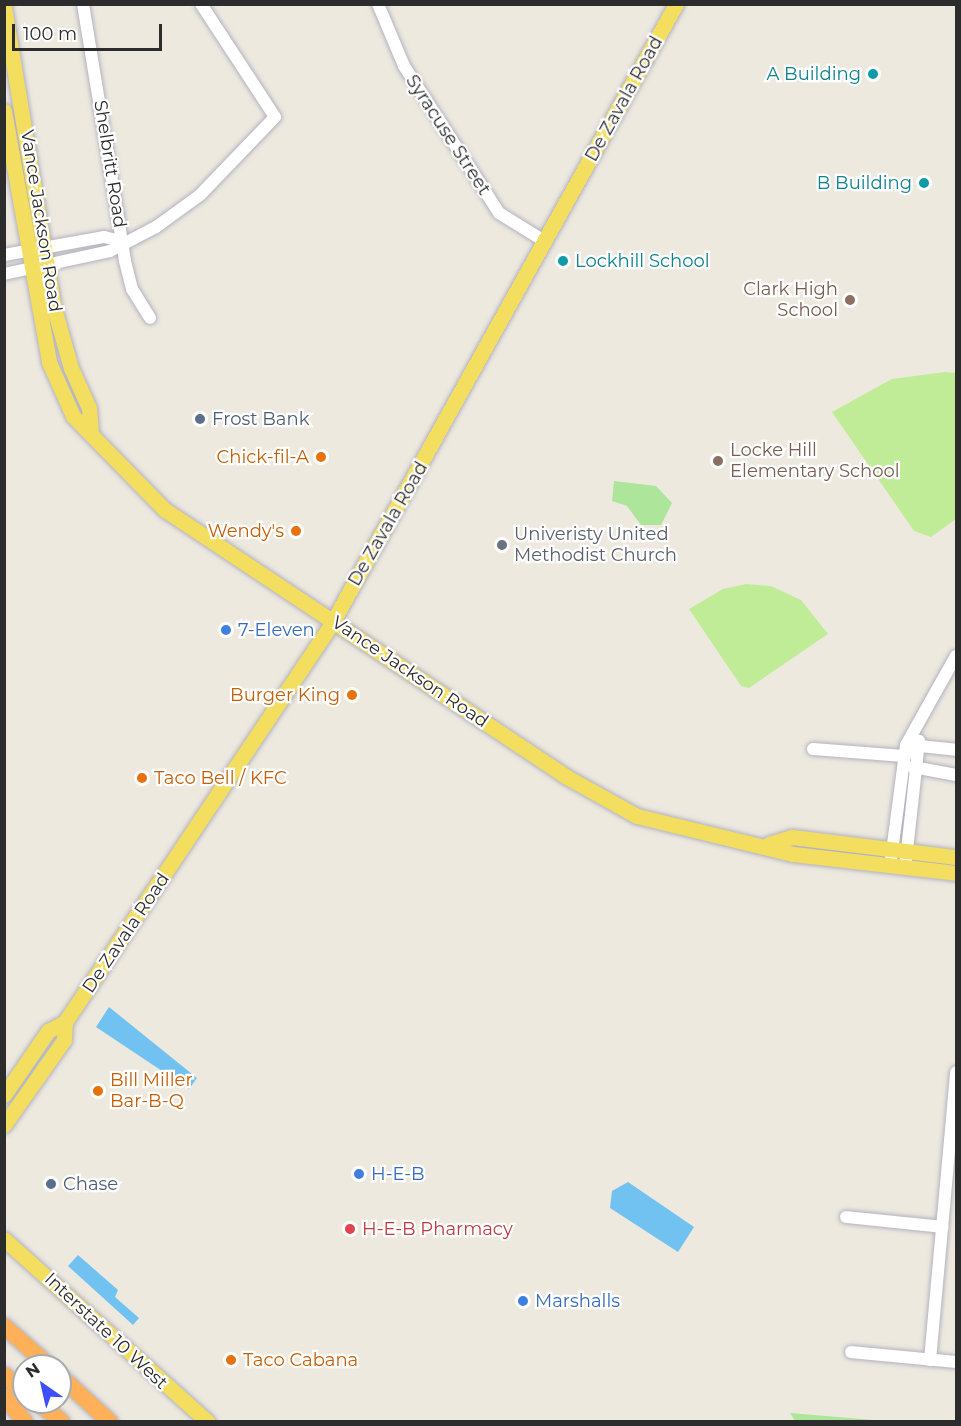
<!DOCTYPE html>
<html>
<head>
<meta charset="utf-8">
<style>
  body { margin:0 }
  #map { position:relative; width:961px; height:1426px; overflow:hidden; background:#eee9df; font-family:Montserrat,sans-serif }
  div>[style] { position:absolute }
  .green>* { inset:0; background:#ade59b }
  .pitch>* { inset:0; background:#c0ec97 }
  .water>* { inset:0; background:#71c2f0 }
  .roads { filter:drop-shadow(0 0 2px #b2b3c0) drop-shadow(0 0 2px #b2b3c0) }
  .minor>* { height:12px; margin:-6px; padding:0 6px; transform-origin:6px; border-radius:6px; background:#fff }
  .major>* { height:15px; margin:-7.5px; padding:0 7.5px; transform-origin:7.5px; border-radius:7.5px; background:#f3de5f }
  .highway>* { height:16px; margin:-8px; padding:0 8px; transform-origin:8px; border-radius:8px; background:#ffb059 }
  .dots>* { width:16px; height:16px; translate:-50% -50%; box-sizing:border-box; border:3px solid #fff; border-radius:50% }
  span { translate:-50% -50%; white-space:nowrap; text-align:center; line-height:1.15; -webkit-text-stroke:4.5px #fff; paint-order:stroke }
  .culture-label { font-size:18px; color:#0d838f }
  .right { translate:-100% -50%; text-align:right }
  .left { translate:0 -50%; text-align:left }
  .street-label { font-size:18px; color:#2c2c2c }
  .education-label { font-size:18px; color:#785e54 }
  .service-label { font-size:18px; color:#4e5e75 }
  .food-label { font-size:18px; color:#c56008 }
  .worship-label { font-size:18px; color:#5b616d }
  .shop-label { font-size:18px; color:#366cbe }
  .health-label { font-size:18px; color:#be3a42 }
  .frame { position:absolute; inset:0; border:6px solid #2c2c2c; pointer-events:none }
  .north { position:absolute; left:12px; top:1354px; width:60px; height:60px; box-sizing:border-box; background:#fff; border:2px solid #ababab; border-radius:50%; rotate:326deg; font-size:16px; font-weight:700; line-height:24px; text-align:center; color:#2c2c2c }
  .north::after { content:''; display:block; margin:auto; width:21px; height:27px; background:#3d4ffc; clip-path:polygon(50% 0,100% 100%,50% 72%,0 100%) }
  .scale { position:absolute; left:12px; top:24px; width:150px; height:27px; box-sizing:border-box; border:3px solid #2c2c2c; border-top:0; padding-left:8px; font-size:18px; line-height:21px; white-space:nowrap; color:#2c2c2c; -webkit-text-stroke:4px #fff; paint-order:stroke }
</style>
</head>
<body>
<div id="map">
  <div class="green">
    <div style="clip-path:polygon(614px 481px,656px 486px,672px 503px,661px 525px,641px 525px,627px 506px,612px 501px)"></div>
    <div style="clip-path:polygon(790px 1413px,885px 1421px,795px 1421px)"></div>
  </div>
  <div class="pitch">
    <div style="clip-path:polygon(945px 372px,956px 373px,956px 519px,931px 537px,914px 531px,832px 412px,892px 379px)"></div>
    <div style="clip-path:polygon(746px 584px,771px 586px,801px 600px,828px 634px,749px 688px,741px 686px,689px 609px,723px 589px)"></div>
  </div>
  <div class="water">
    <div style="clip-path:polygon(109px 1007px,197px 1078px,189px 1089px,96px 1027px)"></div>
    <div style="clip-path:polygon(628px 1182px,694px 1227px,678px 1252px,610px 1208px,612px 1191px)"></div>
    <div style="clip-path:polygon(78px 1255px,118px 1290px,115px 1297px,139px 1318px,133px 1325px,68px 1266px)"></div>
  </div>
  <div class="roads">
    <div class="minor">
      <div style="left:83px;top:4px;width:260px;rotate:80.7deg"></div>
      <div style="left:125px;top:261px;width:29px;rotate:76deg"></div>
      <div style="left:132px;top:289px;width:34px;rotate:58deg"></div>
      <div style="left:378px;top:4px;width:67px;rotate:67.2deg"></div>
      <div style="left:404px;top:66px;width:175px;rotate:57.1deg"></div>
      <div style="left:499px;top:213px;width:55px;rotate:31.7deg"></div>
      <div style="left:4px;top:255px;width:102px;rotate:-10.2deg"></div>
      <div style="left:104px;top:237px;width:18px;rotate:13deg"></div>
      <div style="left:4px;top:274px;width:108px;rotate:-12.2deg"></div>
      <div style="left:110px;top:251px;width:52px;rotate:-27.6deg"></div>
      <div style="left:156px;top:227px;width:54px;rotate:-36deg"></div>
      <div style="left:200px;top:195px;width:108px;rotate:-46.1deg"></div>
      <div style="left:275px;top:117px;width:135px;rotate:-123.2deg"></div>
      <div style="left:813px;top:749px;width:91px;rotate:4.4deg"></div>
      <div style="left:904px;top:756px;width:19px;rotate:-32deg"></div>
      <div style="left:920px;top:746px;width:36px;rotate:6deg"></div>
      <div style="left:913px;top:767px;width:44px;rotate:10.5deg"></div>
      <div style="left:890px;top:867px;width:123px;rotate:-82.5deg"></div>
      <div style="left:906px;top:745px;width:102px;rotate:-60.7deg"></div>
      <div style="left:905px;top:868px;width:128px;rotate:-83.7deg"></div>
      <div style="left:846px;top:1217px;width:97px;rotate:5.9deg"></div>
      <div style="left:851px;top:1352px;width:105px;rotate:5.4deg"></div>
      <div style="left:930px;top:1360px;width:289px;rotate:-84.8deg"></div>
    </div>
    <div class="major">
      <div style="left:4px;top:7px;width:305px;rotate:80.6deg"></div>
      <div style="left:54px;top:308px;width:62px;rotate:74.2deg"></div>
      <div style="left:71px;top:368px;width:44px;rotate:65.8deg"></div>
      <div style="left:89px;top:408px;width:21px;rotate:85deg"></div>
      <div style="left:4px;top:111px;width:255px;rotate:79.8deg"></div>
      <div style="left:49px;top:362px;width:59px;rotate:66deg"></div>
      <div style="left:73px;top:416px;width:132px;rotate:45.6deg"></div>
      <div style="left:165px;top:510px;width:480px;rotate:33.6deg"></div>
      <div style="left:565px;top:776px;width:82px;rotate:29.1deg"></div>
      <div style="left:637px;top:816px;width:161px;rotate:13.7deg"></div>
      <div style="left:793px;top:854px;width:164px;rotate:6.6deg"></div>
      <div style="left:769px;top:844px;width:24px;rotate:-17deg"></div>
      <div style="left:792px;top:837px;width:165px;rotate:7deg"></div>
      <div style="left:4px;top:1095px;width:78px;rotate:-55.5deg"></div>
      <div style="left:48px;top:1031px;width:19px;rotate:-28deg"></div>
      <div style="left:65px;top:1022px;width:482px;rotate:-56.2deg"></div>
      <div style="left:333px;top:621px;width:706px;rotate:-60.93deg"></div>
      <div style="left:4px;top:1125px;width:104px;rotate:-54.8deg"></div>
      <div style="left:64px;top:1040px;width:18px;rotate:-87deg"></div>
      <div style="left:4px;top:1239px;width:274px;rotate:41.9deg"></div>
    </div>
    <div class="highway">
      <div style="left:4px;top:1326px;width:60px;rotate:41.6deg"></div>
      <div style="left:4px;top:1375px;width:26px;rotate:39deg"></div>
      <div style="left:60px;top:1376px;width:68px;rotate:42.6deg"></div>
      <div style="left:4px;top:1396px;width:33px;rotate:51deg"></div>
      <div style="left:38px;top:1402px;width:31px;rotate:40deg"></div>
    </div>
  </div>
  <div class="dots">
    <div style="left:873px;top:74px;background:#0f9aa8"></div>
    <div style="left:924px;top:183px;background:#0f9aa8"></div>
    <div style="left:563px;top:261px;background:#0f9aa8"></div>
    <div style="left:850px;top:300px;background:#8d6e63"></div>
    <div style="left:200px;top:419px;background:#5c6f8a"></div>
    <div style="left:321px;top:457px;background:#e8710a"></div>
    <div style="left:718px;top:461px;background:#8d6e63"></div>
    <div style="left:296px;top:531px;background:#e8710a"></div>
    <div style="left:502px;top:545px;background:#6b7280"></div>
    <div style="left:226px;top:630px;background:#3f7fe0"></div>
    <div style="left:352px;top:695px;background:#e8710a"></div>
    <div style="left:142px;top:778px;background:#e8710a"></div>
    <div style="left:98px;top:1091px;background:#e8710a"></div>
    <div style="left:359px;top:1174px;background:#3f7fe0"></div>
    <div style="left:51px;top:1184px;background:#5c6f8a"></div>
    <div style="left:350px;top:1229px;background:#e0444e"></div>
    <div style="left:523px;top:1301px;background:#3f7fe0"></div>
    <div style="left:231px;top:1360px;background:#e8710a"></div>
  </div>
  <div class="culture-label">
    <span class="right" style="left:861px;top:74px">A Building</span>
    <span class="right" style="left:912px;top:183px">B Building</span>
    <span class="left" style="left:575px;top:261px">Lockhill School</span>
  </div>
  <div class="street-label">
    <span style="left:624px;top:99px;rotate:-61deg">De Zavala Road</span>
    <span style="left:448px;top:135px;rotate:57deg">Syracuse Street</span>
    <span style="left:110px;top:164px;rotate:81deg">Shelbritt Road</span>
    <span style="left:41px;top:221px;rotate:81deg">Vance Jackson Road</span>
    <span style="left:388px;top:524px;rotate:-60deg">De Zavala Road</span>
    <span style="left:410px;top:672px;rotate:34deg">Vance Jackson Road</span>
    <span style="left:126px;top:933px;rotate:-56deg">De Zavala Road</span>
    <span style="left:106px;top:1331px;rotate:43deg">Interstate 10 West</span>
  </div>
  <div class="education-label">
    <span class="right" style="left:838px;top:300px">Clark High<br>School</span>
    <span class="left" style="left:730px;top:461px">Locke Hill<br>Elementary School</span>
  </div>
  <div class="service-label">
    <span class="left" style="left:212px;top:419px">Frost Bank</span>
    <span class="left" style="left:63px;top:1184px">Chase</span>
  </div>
  <div class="food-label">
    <span class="right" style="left:309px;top:457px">Chick-fil-A</span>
    <span class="right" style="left:284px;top:531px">Wendy's</span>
    <span class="right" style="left:340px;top:695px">Burger King</span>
    <span class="left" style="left:154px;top:778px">Taco Bell / KFC</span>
    <span class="left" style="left:110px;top:1091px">Bill Miller<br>Bar-B-Q</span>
    <span class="left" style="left:243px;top:1360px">Taco Cabana</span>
  </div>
  <div class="worship-label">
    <span class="left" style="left:514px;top:545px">Univeristy United<br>Methodist Church</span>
  </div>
  <div class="shop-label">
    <span class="left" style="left:238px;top:630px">7-Eleven</span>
    <span class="left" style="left:371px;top:1174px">H-E-B</span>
    <span class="left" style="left:535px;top:1301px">Marshalls</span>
  </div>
  <div class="health-label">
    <span class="left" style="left:362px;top:1229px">H-E-B Pharmacy</span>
  </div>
  <div class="frame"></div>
  <div class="north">N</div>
  <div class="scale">100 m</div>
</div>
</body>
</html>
